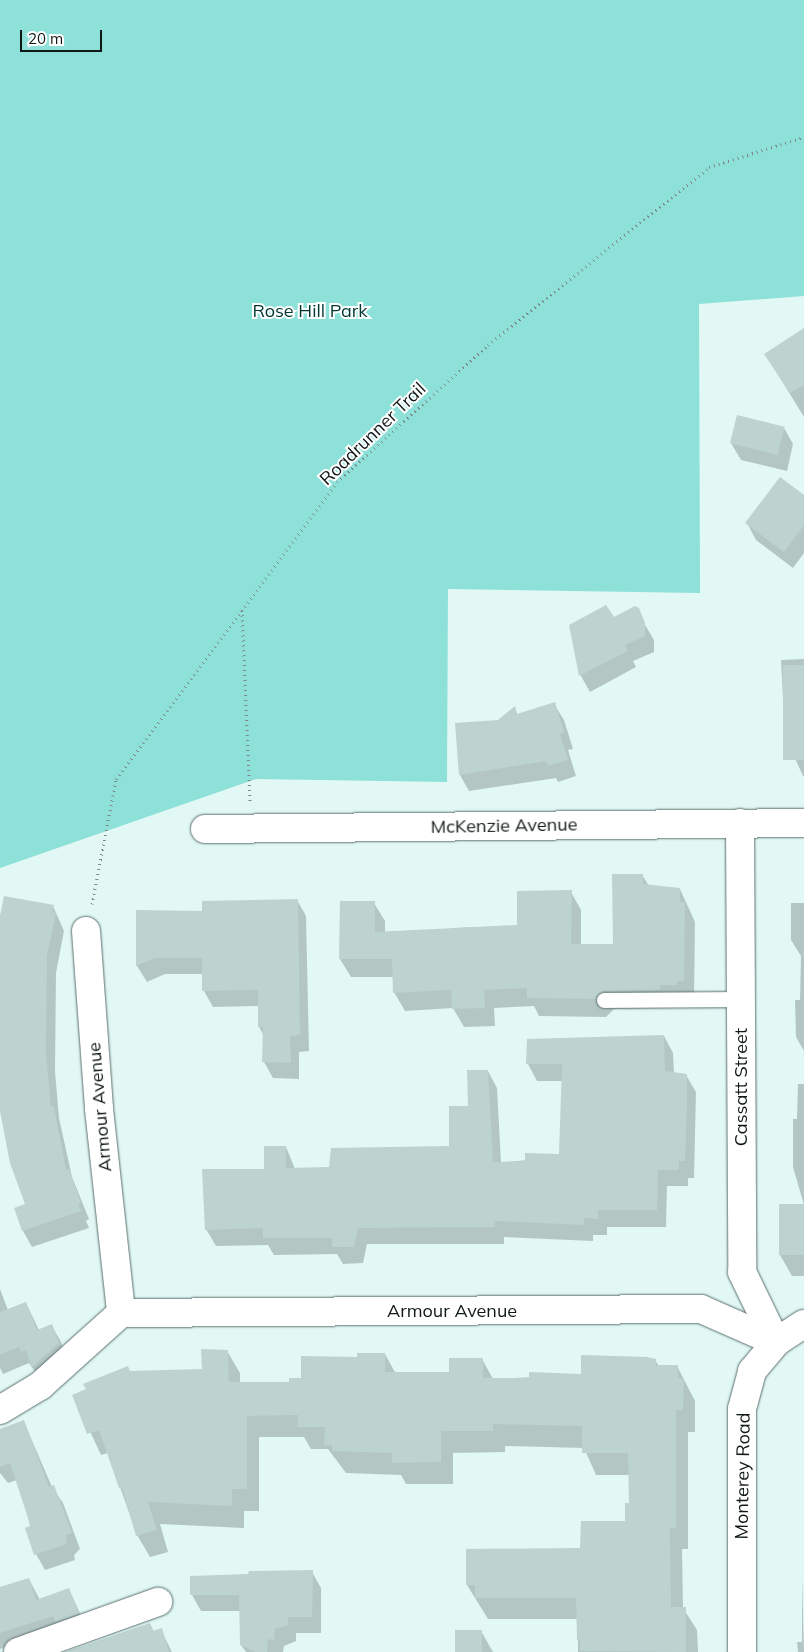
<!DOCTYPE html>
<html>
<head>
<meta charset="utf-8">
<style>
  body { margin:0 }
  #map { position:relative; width:804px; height:1652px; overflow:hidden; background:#e1f8f5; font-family:Mulish,sans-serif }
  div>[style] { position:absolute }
  .green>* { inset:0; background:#8de1d8 }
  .shadow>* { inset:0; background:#0003 }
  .building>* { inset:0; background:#bcd3d0; transform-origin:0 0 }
  .path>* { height:3px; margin-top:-1.5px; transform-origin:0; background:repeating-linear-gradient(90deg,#7a8a88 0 1px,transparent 0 5px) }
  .roads { filter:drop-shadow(0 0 1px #5c706e) drop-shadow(0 0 1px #5c706e) }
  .service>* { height:15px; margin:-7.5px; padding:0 7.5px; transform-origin:7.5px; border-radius:7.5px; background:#fff }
  .minor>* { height:28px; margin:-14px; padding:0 14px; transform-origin:14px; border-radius:14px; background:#fff }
  .tertiary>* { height:28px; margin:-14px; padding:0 14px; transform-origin:14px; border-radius:14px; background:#fff }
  span { translate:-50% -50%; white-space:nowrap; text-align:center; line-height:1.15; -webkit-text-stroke:4px #fff; paint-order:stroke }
  .park-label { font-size:18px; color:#003733 }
  .street-label { font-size:18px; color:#101918 }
  .scale { position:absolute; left:20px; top:30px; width:82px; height:22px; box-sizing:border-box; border:2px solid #101918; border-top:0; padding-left:6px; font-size:15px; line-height:18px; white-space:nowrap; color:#101918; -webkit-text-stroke:4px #fff; paint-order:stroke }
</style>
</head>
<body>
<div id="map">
  <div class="green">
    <div style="clip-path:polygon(0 0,804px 0,804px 296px,699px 304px,700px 593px,448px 589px,447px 782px,256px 779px,0 868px)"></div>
  </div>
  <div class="shadow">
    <div style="clip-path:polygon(804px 334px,804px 417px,766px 355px)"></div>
    <div style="clip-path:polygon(784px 428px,793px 444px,787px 471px,741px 460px,731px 443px)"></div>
    <div style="clip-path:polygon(804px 497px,804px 553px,793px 568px,756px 540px,747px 523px)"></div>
    <div style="clip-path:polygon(635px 608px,654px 640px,654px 652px,633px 661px,636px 667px,590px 692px,581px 676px,571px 625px,613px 618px)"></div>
    <div style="clip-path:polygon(804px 659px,804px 776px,803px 776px,785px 736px,781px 660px)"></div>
    <div style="clip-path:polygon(554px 704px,564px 720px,573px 749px,568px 750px,576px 776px,558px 782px,556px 778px,469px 791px,460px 775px,514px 708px,518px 715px)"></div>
    <div style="clip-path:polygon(642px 875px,649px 886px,680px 889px,695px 922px,694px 999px,670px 1003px,670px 1008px,614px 1009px,606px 1017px,539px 1016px,534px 1006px,494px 1008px,495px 1026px,464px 1027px,453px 1008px,405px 1011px,394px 992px,394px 977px,351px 977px,340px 959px,342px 903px,374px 903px,385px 921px,385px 932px,451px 930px,451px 928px,518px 926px,571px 892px,581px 910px,581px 945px,614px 945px)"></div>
    <div style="clip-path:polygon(297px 900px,306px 916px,309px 1051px,299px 1052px,299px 1079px,273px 1078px,264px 1062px,264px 1036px,259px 1027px,260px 1006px,213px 1007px,204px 991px,204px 974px,165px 974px,147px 982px,137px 966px,138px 912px,203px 912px)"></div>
    <div style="clip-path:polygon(791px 903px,804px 903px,804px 1051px,796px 1037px,795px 1000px,800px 1000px,801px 956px,791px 940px)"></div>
    <div style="clip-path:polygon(53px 906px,64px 931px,56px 973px,55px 1071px,59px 1118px,72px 1177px,89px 1219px,86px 1221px,89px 1228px,32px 1247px,23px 1231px,26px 1205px,0 1105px,0 924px)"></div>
    <div style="clip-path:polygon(664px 1036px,673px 1053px,674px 1074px,686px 1075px,696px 1092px,694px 1178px,688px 1178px,688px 1186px,667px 1186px,666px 1227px,607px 1227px,607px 1235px,593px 1235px,593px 1241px,504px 1237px,504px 1244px,367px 1244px,363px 1263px,343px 1264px,337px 1254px,274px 1255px,268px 1245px,216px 1246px,206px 1229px,286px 1147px,295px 1169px,330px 1169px,450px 1147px,488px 1071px,497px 1088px,501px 1163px,560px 1156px,562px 1081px,537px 1081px,528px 1064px,528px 1040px)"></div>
    <div style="clip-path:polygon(798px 1084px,804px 1084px,804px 1205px,793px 1167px,793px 1119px,797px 1119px)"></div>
    <div style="clip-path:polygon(804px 1206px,804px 1276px,792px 1276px,780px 1255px)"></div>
    <div style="clip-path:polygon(0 1289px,8px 1310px,26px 1303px,39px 1330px,52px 1326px,61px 1342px,67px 1360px,42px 1382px,29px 1363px,3px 1374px,0 1368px)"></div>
    <div style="clip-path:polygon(227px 1351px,240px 1373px,240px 1383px,290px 1383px,359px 1358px,385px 1354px,396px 1374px,451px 1373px,482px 1359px,493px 1379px,582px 1375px,655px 1360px,659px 1366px,677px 1366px,695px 1401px,695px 1432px,688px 1432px,688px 1549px,682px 1549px,683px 1608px,697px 1630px,698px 1652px,578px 1652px,578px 1619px,488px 1619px,467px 1585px,582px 1549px,626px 1522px,631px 1504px,630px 1475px,596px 1475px,584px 1448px,505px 1446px,505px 1452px,453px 1453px,453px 1484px,406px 1484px,401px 1475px,346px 1473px,328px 1449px,311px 1449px,304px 1437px,259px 1437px,259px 1511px,244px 1511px,244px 1528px,160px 1524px,168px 1552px,150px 1557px,137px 1535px,108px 1453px,101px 1455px,73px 1395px,130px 1372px,203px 1370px)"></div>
    <div style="clip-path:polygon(24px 1422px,52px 1487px,63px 1503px,80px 1549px,74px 1555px,75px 1560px,45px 1570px,36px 1554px,31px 1527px,17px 1480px,8px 1483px,0 1473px,0 1431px)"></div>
    <div style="clip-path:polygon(312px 1572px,321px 1588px,321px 1633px,296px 1633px,296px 1641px,284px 1646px,283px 1652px,246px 1652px,241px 1645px,241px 1611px,201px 1611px,192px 1595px)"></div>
    <div style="clip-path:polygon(802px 1575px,804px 1652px,798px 1652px,797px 1642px,802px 1642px)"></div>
    <div style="clip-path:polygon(29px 1579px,40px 1600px,69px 1589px,86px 1627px,7px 1650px,5px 1647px,0 1649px,0 1589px)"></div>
    <div style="clip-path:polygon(150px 1624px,154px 1632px,161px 1630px,172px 1652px,78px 1652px)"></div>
    <div style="clip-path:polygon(481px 1631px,493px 1652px,457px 1652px)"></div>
  </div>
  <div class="building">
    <div style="clip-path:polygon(804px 328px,804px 385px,790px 393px,764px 354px)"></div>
    <div style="left:737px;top:415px;width:49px;height:29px;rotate:14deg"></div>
    <div style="clip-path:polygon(780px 477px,804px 495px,804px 525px,784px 552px,745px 523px)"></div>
    <div style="clip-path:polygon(606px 605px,614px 617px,635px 606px,639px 608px,645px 623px,645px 636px,625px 645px,628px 651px,579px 676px,569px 625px)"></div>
    <div style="left:783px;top:665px;width:21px;height:95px"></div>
    <div style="clip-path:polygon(555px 702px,564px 732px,560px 734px,568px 760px,548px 766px,546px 761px,459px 775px,455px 723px,498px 720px,515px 706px,517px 714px)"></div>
    <div style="clip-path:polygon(612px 874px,643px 874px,643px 884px,680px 888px,680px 902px,685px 902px,684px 981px,677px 981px,677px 985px,660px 985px,660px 990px,603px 991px,595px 999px,527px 998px,527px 988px,484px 990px,485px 1008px,452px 1009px,451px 990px,393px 993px,392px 959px,339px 959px,340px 901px,375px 901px,375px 932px,517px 925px,517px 891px,572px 890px,571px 944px,613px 944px)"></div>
    <div style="clip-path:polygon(4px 896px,54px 905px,52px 912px,56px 913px,47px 956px,46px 1054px,51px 1107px,54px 1107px,66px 1170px,69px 1169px,81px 1203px,78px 1204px,81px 1211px,22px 1231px,14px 1208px,25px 1204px,10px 1163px,0 1111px,0 916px)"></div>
    <div style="clip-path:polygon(298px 899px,300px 1035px,290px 1036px,291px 1063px,262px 1062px,263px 1027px,258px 1027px,258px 990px,202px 991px,202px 958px,155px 958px,136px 966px,136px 910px,202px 911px,202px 901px)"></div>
    <div style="clip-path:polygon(664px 1035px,665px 1071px,687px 1074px,687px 1109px,685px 1161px,679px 1161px,679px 1170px,658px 1170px,657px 1210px,598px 1210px,598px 1219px,584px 1218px,584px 1225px,495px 1221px,495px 1227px,358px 1228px,354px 1247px,332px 1247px,332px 1238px,263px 1238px,263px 1228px,205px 1230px,202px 1169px,264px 1169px,264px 1146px,286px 1146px,286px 1168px,329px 1167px,331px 1148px,449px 1146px,449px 1106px,468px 1106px,467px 1070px,488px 1070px,493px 1162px,525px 1161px,525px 1153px,559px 1154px,562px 1064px,526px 1064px,527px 1039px)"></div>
    <div style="left:779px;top:1204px;width:25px;height:51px"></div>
    <div style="clip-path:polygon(26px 1302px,37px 1330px,52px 1324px,59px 1343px,32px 1367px,26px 1350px,21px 1352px,19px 1347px,0 1355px,0 1312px)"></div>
    <div style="clip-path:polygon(201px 1349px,228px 1350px,229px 1382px,289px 1382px,289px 1378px,301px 1378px,301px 1356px,357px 1357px,357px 1353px,385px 1353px,385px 1372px,449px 1372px,449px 1358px,483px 1358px,483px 1378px,529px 1378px,529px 1372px,581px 1374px,581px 1355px,647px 1357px,656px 1359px,656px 1365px,678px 1365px,678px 1378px,684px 1378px,683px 1410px,676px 1410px,676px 1528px,670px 1528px,671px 1607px,686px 1607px,686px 1652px,580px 1651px,580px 1640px,577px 1640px,576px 1598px,475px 1598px,475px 1585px,466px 1585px,466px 1549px,580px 1548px,581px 1521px,625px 1521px,625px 1503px,629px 1503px,628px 1453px,582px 1453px,582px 1426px,493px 1424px,493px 1431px,441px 1431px,441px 1462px,392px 1463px,392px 1453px,332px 1451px,332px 1445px,324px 1445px,325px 1427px,297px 1427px,298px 1415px,247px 1416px,247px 1489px,232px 1489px,232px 1506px,148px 1502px,157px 1530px,136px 1536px,122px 1487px,119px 1488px,99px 1430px,87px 1434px,72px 1395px,86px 1389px,83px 1384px,128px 1366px,130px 1371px,202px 1369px)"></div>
    <div style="clip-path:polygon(24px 1420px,49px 1487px,54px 1485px,72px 1533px,66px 1535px,67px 1544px,34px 1555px,25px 1528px,30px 1526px,28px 1518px,10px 1463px,0 1467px,0 1429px)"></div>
    <div style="clip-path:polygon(313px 1570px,312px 1617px,288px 1617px,288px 1625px,275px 1629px,274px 1640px,268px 1639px,267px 1652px,256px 1652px,240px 1645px,239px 1595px,190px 1595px,190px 1576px,248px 1574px,249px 1571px)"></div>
    <div style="clip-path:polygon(29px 1578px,36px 1600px,69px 1588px,79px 1614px,55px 1622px,53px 1616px,0 1633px,0 1587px)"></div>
    <div style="clip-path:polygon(150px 1623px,153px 1631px,162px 1628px,169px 1652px,65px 1652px)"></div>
    <div style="left:455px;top:1630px;width:27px;height:22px"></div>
  </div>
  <div class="path">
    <div style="left:242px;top:610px;width:192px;rotate:87.6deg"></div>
    <div style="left:92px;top:904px;width:127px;rotate:-79.1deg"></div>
    <div style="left:116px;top:779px;width:370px;rotate:-53.3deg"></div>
    <div style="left:337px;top:482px;width:204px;rotate:-42.2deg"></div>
    <div style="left:488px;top:345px;width:284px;rotate:-38.8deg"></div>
    <div style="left:709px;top:167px;width:100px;rotate:-17.5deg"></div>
  </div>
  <div class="roads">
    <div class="service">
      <div style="left:604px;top:1000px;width:136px;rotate:-0.4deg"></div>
    </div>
    <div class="minor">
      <div style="left:740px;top:823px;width:449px;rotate:89.7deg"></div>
      <div style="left:742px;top:1272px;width:78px;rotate:64.1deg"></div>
      <div style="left:205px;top:829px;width:599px;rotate:-0.57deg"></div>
      <div style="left:86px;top:931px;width:178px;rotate:85.8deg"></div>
      <div style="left:99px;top:1109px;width:205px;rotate:83.8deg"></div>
      <div style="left:0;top:1410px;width:47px;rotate:-31deg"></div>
      <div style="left:40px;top:1386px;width:109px;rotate:-42deg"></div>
      <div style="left:121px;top:1313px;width:580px;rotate:-0.4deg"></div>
      <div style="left:701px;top:1309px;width:82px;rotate:23.7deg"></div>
      <div style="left:18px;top:1652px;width:149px;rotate:-19.7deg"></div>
    </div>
    <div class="tertiary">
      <div style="left:742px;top:1652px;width:243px;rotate:-90deg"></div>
      <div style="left:742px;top:1409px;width:39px;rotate:-75deg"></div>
      <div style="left:752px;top:1371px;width:38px;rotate:-50deg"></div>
      <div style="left:776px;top:1342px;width:33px;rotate:-33deg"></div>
    </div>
  </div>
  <div class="park-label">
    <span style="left:310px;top:311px">Rose Hill Park</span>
  </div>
  <div class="street-label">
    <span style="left:373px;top:434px;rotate:-44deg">Roadrunner Trail</span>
    <span style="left:504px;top:826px;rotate:-1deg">McKenzie Avenue</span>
    <span style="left:741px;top:1087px;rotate:-90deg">Cassatt Street</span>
    <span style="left:100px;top:1107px;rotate:-95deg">Armour Avenue</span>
    <span style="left:452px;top:1311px">Armour Avenue</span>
    <span style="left:743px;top:1476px;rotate:-89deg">Monterey Road</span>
  </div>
  <div class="scale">20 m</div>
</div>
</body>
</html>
